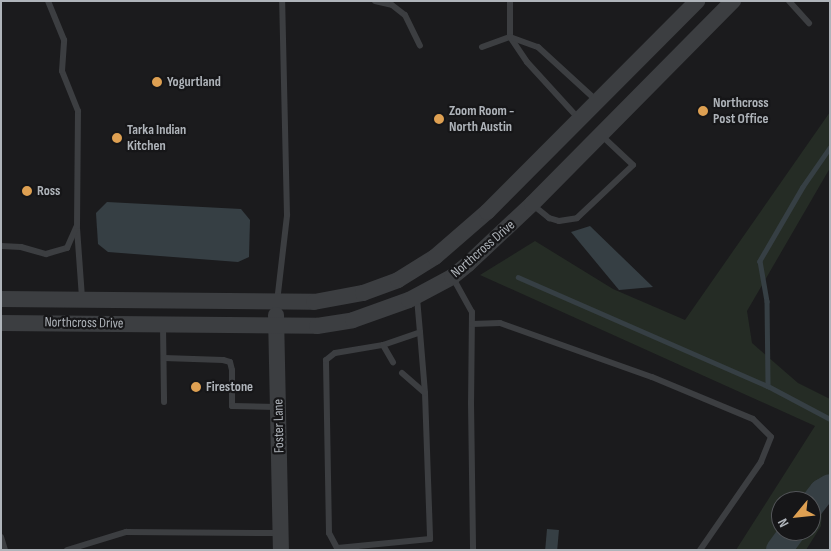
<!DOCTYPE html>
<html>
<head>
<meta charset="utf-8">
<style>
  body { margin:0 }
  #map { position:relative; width:831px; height:551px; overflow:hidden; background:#1b1b1d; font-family:"Sofia Sans Condensed",sans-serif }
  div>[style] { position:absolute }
  .green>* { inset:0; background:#252c25 }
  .water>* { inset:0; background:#363f44; transform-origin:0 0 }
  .stream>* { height:4.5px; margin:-2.25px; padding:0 2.25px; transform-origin:2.25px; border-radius:2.25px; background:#363f44 }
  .river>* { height:26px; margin:-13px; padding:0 13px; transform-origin:13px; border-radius:13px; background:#363f44 }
  .service>* { height:6px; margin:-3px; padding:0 3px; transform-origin:3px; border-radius:3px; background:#3c3e41 }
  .tertiary>* { height:16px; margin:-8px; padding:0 8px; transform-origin:8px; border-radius:8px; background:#3c3e41 }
  .dots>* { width:14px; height:14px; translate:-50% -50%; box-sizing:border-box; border:2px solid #161618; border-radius:50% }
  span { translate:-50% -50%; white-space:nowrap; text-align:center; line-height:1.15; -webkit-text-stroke:4.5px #161618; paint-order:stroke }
  .poi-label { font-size:14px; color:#afb4ba; font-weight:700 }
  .left { translate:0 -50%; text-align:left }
  .street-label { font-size:14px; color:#afb4ba }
  .frame { position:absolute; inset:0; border:2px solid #afb4ba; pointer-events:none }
  .north { position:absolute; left:771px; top:491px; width:50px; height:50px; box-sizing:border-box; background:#161618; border:1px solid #535559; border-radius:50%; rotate:242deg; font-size:14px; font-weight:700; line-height:20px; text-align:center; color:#afb4ba }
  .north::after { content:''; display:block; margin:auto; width:18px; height:22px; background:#dea052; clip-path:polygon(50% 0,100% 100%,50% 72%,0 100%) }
</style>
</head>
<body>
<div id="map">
  <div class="green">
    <div style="clip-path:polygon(evenodd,830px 112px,830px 168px,747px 311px,752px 343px,798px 383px,830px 399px,830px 493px,823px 497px,821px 526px,806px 550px,736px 550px,815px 426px,480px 275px,535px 241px,613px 289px,685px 320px,830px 112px,781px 501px,811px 501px,811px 531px,781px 531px,781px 501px)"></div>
  </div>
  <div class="water">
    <div style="clip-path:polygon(107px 202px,241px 209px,250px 220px,249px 257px,238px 262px,108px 252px,98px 244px,96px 213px)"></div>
    <div style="clip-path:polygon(590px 226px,653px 287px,619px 290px,571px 232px)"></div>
    <div style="left:547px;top:529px;width:12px;height:21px;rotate:5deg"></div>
  </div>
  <div class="stream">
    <div style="left:830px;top:148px;width:47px;rotate:124.7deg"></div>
    <div style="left:803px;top:187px;width:86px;rotate:120.2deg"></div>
    <div style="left:760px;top:261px;width:41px;rotate:80.1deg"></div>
    <div style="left:767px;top:301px;width:85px;rotate:89.3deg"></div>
    <div style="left:768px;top:386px;width:70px;rotate:28deg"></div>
    <div style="left:518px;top:277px;width:273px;rotate:23.6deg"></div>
  </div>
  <div class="river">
    <div style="left:811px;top:506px;width:18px;rotate:-52deg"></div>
    <div style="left:822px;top:492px;width:9px;rotate:-32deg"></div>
    <div style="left:779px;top:550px;width:24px;rotate:-54deg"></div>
  </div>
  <div class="service">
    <div style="left:375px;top:1px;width:17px;rotate:13deg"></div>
    <div style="left:392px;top:5px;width:16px;rotate:38deg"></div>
    <div style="left:405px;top:15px;width:34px;rotate:64deg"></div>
    <div style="left:789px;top:1px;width:30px;rotate:48deg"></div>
    <div style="left:482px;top:47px;width:30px;rotate:-20deg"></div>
    <div style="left:510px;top:37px;width:36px;rotate:-90deg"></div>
    <div style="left:579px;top:119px;width:77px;rotate:-132.4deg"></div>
    <div style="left:527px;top:62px;width:30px;rotate:-124deg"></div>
    <div style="left:510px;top:37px;width:30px;rotate:20deg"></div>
    <div style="left:538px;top:47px;width:80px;rotate:42.5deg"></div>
    <div style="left:533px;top:205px;width:21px;rotate:39deg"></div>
    <div style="left:549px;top:218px;width:10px;rotate:17deg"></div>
    <div style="left:559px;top:221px;width:18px;rotate:-9deg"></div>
    <div style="left:577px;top:218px;width:77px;rotate:-43.4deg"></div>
    <div style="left:633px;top:165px;width:44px;rotate:-136.8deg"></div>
    <div style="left:77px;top:228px;width:70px;rotate:85.9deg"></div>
    <div style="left:1px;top:246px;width:20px;rotate:3deg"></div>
    <div style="left:21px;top:247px;width:26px;rotate:16deg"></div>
    <div style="left:46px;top:254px;width:22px;rotate:-16deg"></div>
    <div style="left:67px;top:248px;width:24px;rotate:-66deg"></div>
    <div style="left:77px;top:226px;width:115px;rotate:-89.5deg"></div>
    <div style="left:78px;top:111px;width:43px;rotate:-111.8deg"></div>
    <div style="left:62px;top:71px;width:31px;rotate:-86deg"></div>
    <div style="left:64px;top:40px;width:42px;rotate:-112.3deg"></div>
    <div style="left:453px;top:278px;width:39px;rotate:61deg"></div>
    <div style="left:472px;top:312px;width:90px;rotate:90.6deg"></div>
    <div style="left:471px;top:402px;width:148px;rotate:89.2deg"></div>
    <div style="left:417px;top:298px;width:34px;rotate:85deg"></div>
    <div style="left:420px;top:332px;width:61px;rotate:85.3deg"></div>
    <div style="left:425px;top:393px;width:146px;rotate:88deg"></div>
    <div style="left:430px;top:539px;width:93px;rotate:174.5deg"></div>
    <div style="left:337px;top:548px;width:17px;rotate:-118deg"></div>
    <div style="left:329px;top:533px;width:173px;rotate:-91deg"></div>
    <div style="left:326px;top:360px;width:11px;rotate:-38deg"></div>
    <div style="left:335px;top:353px;width:49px;rotate:-9.5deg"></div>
    <div style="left:383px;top:345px;width:39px;rotate:-19deg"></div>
    <div style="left:277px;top:302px;width:88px;rotate:-83.4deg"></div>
    <div style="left:287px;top:215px;width:214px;rotate:-91.3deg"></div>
    <div style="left:472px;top:324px;width:28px;rotate:-2deg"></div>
    <div style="left:500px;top:323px;width:161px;rotate:19.6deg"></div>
    <div style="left:652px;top:377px;width:109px;rotate:22.6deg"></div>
    <div style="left:753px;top:419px;width:25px;rotate:45deg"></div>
    <div style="left:771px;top:437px;width:27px;rotate:112deg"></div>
    <div style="left:761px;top:462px;width:107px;rotate:124.7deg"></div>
    <div style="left:163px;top:326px;width:76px;rotate:89.2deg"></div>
    <div style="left:383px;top:345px;width:20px;rotate:60deg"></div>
    <div style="left:164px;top:358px;width:59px;rotate:1.9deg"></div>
    <div style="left:223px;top:360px;width:7px;rotate:16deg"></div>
    <div style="left:230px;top:362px;width:8px;rotate:76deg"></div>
    <div style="left:232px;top:370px;width:36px;rotate:90deg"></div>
    <div style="left:232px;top:406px;width:45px;rotate:1.3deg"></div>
    <div style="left:402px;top:373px;width:30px;rotate:41deg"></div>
    <div style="left:1px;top:537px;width:14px;rotate:73deg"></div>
    <div style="left:67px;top:550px;width:62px;rotate:-17deg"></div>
    <div style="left:126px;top:532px;width:154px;rotate:0.4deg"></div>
  </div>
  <div class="tertiary">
    <div style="left:1px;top:299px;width:313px;rotate:0.5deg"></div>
    <div style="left:314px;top:302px;width:50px;rotate:-10.4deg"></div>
    <div style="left:363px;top:293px;width:37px;rotate:-20deg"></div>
    <div style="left:398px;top:280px;width:44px;rotate:-31.9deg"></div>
    <div style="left:435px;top:257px;width:69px;rotate:-40.9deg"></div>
    <div style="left:487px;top:212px;width:298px;rotate:-45.1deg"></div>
    <div style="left:276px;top:315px;width:235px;rotate:88.8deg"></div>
    <div style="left:1px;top:323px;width:316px;rotate:0.5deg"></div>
    <div style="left:317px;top:326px;width:36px;rotate:-9deg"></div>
    <div style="left:353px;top:320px;width:59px;rotate:-19.7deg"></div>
    <div style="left:409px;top:300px;width:49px;rotate:-28.1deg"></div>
    <div style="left:452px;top:277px;width:21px;rotate:-39deg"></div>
    <div style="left:468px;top:264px;width:88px;rotate:-43.2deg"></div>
    <div style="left:532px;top:204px;width:286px;rotate:-45.3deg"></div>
  </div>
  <div class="dots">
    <div style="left:157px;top:82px;background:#dea052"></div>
    <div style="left:703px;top:111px;background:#dea052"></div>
    <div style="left:439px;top:119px;background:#dea052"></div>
    <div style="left:117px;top:138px;background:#dea052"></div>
    <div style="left:27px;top:191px;background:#dea052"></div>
    <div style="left:196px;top:387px;background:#dea052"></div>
  </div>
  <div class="poi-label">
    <span class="left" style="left:167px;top:82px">Yogurtland</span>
    <span class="left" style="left:713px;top:111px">Northcross<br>Post Office</span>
    <span class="left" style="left:449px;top:119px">Zoom Room -<br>North Austin</span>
    <span class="left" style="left:127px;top:138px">Tarka Indian<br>Kitchen</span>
    <span class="left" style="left:37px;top:191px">Ross</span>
    <span class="left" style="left:206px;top:387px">Firestone</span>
  </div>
  <div class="street-label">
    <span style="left:483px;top:249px;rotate:-41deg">Northcross Drive</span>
    <span style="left:84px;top:323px;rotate:1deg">Northcross Drive</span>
    <span style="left:279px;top:426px;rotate:-91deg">Foster Lane</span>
  </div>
  <div class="frame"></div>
  <div class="north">N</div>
</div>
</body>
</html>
